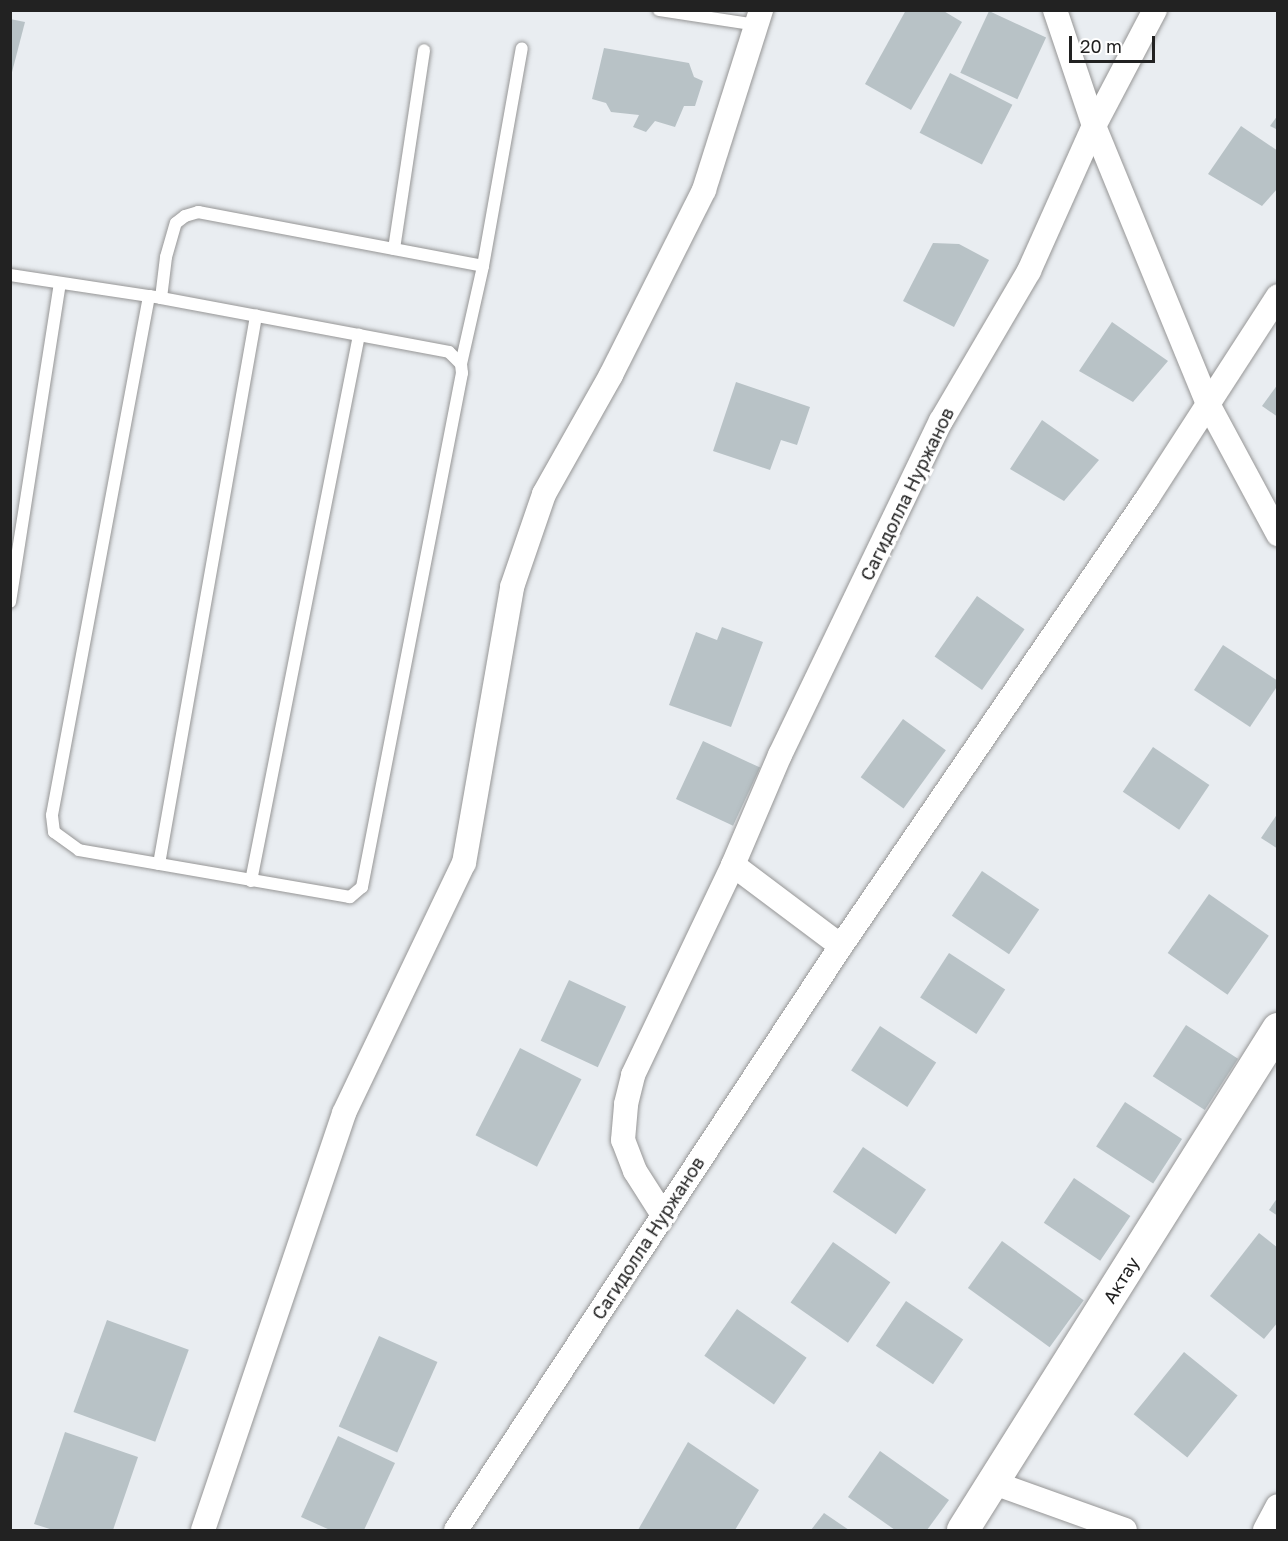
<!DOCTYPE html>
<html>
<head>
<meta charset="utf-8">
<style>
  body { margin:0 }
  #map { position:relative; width:1288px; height:1541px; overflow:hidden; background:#e9edf1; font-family:"Golos Text",sans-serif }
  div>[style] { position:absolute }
  .building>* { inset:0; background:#b8c2c6; transform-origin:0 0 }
  .roads { filter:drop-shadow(0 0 2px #969696) drop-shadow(0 0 2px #969696) }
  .service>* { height:12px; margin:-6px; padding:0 6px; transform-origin:6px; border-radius:6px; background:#fff }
  .minor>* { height:24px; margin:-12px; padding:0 12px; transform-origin:12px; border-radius:12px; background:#fff }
  .tertiary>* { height:32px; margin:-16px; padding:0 16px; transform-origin:16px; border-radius:16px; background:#fff }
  span { translate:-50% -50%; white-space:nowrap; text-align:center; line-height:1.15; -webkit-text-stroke:6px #fff; paint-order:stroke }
  .street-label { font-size:18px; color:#222 }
  .frame { position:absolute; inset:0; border:12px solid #222; pointer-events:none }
  .scale { position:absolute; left:1069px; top:36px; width:86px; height:27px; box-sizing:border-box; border:3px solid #222; border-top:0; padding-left:8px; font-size:18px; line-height:21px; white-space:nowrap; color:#222; -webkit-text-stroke:4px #fff; paint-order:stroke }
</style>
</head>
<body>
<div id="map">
  <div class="building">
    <div style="clip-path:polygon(906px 10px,942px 10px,962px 22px,911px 110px,865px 84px)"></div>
    <div style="left:989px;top:11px;width:63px;height:68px;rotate:25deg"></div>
    <div style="clip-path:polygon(10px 19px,25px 22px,11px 76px,10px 76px)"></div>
    <div style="clip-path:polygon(604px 48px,689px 63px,694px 77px,703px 81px,695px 106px,684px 106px,675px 127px,655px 121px,646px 132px,633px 127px,639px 115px,611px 112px,606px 103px,592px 99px)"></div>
    <div style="left:950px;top:73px;width:70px;height:67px;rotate:27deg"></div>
    <div style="clip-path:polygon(1278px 115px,1278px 130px,1270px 126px)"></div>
    <div style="clip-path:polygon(1241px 126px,1278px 151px,1278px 188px,1262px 206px,1208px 174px)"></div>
    <div style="clip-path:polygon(933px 243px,959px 244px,989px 260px,954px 327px,903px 301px)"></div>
    <div style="clip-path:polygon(1112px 322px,1168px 361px,1133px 402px,1079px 371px)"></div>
    <div style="clip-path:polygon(736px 382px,810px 407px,797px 445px,781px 440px,770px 470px,713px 451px)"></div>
    <div style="clip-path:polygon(1278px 384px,1278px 417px,1262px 406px)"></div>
    <div style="clip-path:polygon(1042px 420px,1099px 460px,1064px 501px,1010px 469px)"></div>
    <div style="left:977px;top:596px;width:58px;height:74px;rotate:35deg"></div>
    <div style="clip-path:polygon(722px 627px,763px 642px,731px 727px,669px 705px,696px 632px,717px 640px)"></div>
    <div style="clip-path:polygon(1223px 645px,1278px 681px,1278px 685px,1250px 727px,1194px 690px)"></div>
    <div style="left:903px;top:719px;width:53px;height:72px;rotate:36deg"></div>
    <div style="left:703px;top:741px;width:63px;height:64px;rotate:25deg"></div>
    <div style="left:1153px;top:747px;width:68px;height:54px;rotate:34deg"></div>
    <div style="clip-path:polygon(1278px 813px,1278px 849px,1261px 838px)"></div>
    <div style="left:982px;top:871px;width:69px;height:54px;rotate:34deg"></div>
    <div style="left:1209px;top:894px;width:73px;height:72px;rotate:35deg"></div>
    <div style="left:949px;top:953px;width:67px;height:53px;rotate:33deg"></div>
    <div style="left:569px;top:980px;width:63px;height:67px;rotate:25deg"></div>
    <div style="left:1186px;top:1025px;width:62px;height:61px;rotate:33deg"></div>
    <div style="left:880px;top:1026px;width:67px;height:53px;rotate:33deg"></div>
    <div style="left:520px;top:1048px;width:69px;height:98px;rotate:27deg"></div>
    <div style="left:1125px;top:1102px;width:68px;height:53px;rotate:33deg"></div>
    <div style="left:863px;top:1147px;width:76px;height:54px;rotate:34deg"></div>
    <div style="left:1074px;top:1178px;width:68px;height:54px;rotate:34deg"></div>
    <div style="clip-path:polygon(1278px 1197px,1278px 1216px,1269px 1210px)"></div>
    <div style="clip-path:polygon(1259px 1233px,1278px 1248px,1278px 1322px,1264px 1339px,1210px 1296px)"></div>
    <div style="left:1002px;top:1241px;width:101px;height:58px;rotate:36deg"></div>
    <div style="left:833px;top:1242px;width:70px;height:74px;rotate:35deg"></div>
    <div style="left:906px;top:1301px;width:69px;height:54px;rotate:34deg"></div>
    <div style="left:737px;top:1309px;width:85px;height:57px;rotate:35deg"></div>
    <div style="left:107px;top:1320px;width:87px;height:98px;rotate:20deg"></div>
    <div style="left:379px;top:1336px;width:64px;height:99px;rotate:24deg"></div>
    <div style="left:1184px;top:1352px;width:69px;height:80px;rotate:39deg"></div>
    <div style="clip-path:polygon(65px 1432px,138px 1457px,113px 1530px,53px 1530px,34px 1524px)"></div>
    <div style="clip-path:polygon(338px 1436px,395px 1463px,364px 1530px,330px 1530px,301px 1517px)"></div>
    <div style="clip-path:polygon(688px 1442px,759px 1490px,735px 1530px,638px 1530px)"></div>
    <div style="clip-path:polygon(880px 1451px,949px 1500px,927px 1530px,895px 1530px,848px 1497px)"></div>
    <div style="clip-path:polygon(824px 1513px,849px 1530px,811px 1530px)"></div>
  </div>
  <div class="roads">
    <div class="service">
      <div style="left:659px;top:10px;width:99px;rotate:8.7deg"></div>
      <div style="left:394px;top:249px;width:201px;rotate:-81.4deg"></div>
      <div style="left:10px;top:275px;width:141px;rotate:8.6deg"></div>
      <div style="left:149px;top:296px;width:12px;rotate:9deg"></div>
      <div style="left:161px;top:298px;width:293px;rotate:10.6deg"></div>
      <div style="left:449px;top:352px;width:17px;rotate:45deg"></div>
      <div style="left:461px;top:364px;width:9px;rotate:84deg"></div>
      <div style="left:462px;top:373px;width:524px;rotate:101.01deg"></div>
      <div style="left:362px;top:887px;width:16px;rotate:140deg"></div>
      <div style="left:350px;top:897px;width:275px;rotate:-170.2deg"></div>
      <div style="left:79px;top:850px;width:31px;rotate:-144deg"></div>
      <div style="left:54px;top:832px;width:17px;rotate:-97deg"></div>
      <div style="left:52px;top:815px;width:528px;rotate:-79.41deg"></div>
      <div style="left:161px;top:298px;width:41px;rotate:-83deg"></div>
      <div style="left:166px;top:257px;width:35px;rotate:-74deg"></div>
      <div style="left:176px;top:223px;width:11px;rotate:-38deg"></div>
      <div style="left:185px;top:216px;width:14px;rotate:-17deg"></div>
      <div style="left:198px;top:212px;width:290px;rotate:10.7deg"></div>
      <div style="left:461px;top:364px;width:100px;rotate:-77.3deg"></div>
      <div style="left:483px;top:266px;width:221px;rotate:-79.9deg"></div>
      <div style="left:10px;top:602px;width:323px;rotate:-81.1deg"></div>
      <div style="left:159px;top:864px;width:557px;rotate:-79.96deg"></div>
      <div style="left:251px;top:881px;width:557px;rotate:-78.81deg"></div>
    </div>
    <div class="minor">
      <div style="left:1055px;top:10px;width:122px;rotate:71.4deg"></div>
      <div style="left:1094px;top:126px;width:300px;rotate:67.7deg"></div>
      <div style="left:1208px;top:404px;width:148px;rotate:61.7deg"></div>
      <div style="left:841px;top:946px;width:135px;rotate:-143.1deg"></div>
      <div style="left:733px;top:865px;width:120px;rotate:-66.9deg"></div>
      <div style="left:780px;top:755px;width:371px;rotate:-64.3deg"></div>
      <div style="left:941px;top:421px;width:174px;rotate:-59.6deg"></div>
      <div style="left:1029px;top:271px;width:159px;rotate:-65.9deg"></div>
      <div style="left:1094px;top:126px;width:131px;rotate:-62.3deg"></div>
      <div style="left:663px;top:1215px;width:52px;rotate:-122.5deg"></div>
      <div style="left:635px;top:1171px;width:33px;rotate:-111deg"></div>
      <div style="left:623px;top:1140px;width:36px;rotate:-85deg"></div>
      <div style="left:626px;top:1104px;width:30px;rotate:-76deg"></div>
      <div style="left:633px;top:1075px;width:233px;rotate:-64.5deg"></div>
      <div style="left:994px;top:1483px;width:139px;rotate:19.7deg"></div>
      <div style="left:203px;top:1530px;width:440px;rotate:-71.3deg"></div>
      <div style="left:344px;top:1113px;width:277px;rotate:-64.4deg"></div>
      <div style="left:464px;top:863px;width:280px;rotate:-80.1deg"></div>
      <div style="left:512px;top:587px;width:98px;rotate:-71deg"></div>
      <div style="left:544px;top:494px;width:137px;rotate:-60.6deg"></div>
      <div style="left:611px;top:375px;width:207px;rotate:-63.3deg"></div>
      <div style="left:704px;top:190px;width:189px;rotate:-72.4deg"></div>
      <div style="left:456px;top:1530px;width:699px;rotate:-56.61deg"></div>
      <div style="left:841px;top:946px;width:544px;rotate:-55.64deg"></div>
      <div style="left:1148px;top:497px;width:239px;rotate:-57.1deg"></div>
      <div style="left:1265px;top:1530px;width:27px;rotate:-62deg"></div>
    </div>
    <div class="tertiary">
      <div style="left:963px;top:1530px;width:592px;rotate:-57.84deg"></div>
    </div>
  </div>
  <div class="street-label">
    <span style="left:907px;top:494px;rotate:-64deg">Сагидолла Нуржанов</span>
    <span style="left:648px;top:1238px;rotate:-57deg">Сагидолла Нуржанов</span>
    <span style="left:1121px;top:1280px;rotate:-58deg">Актау</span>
  </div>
  <div class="frame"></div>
  <div class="scale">20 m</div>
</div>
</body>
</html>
